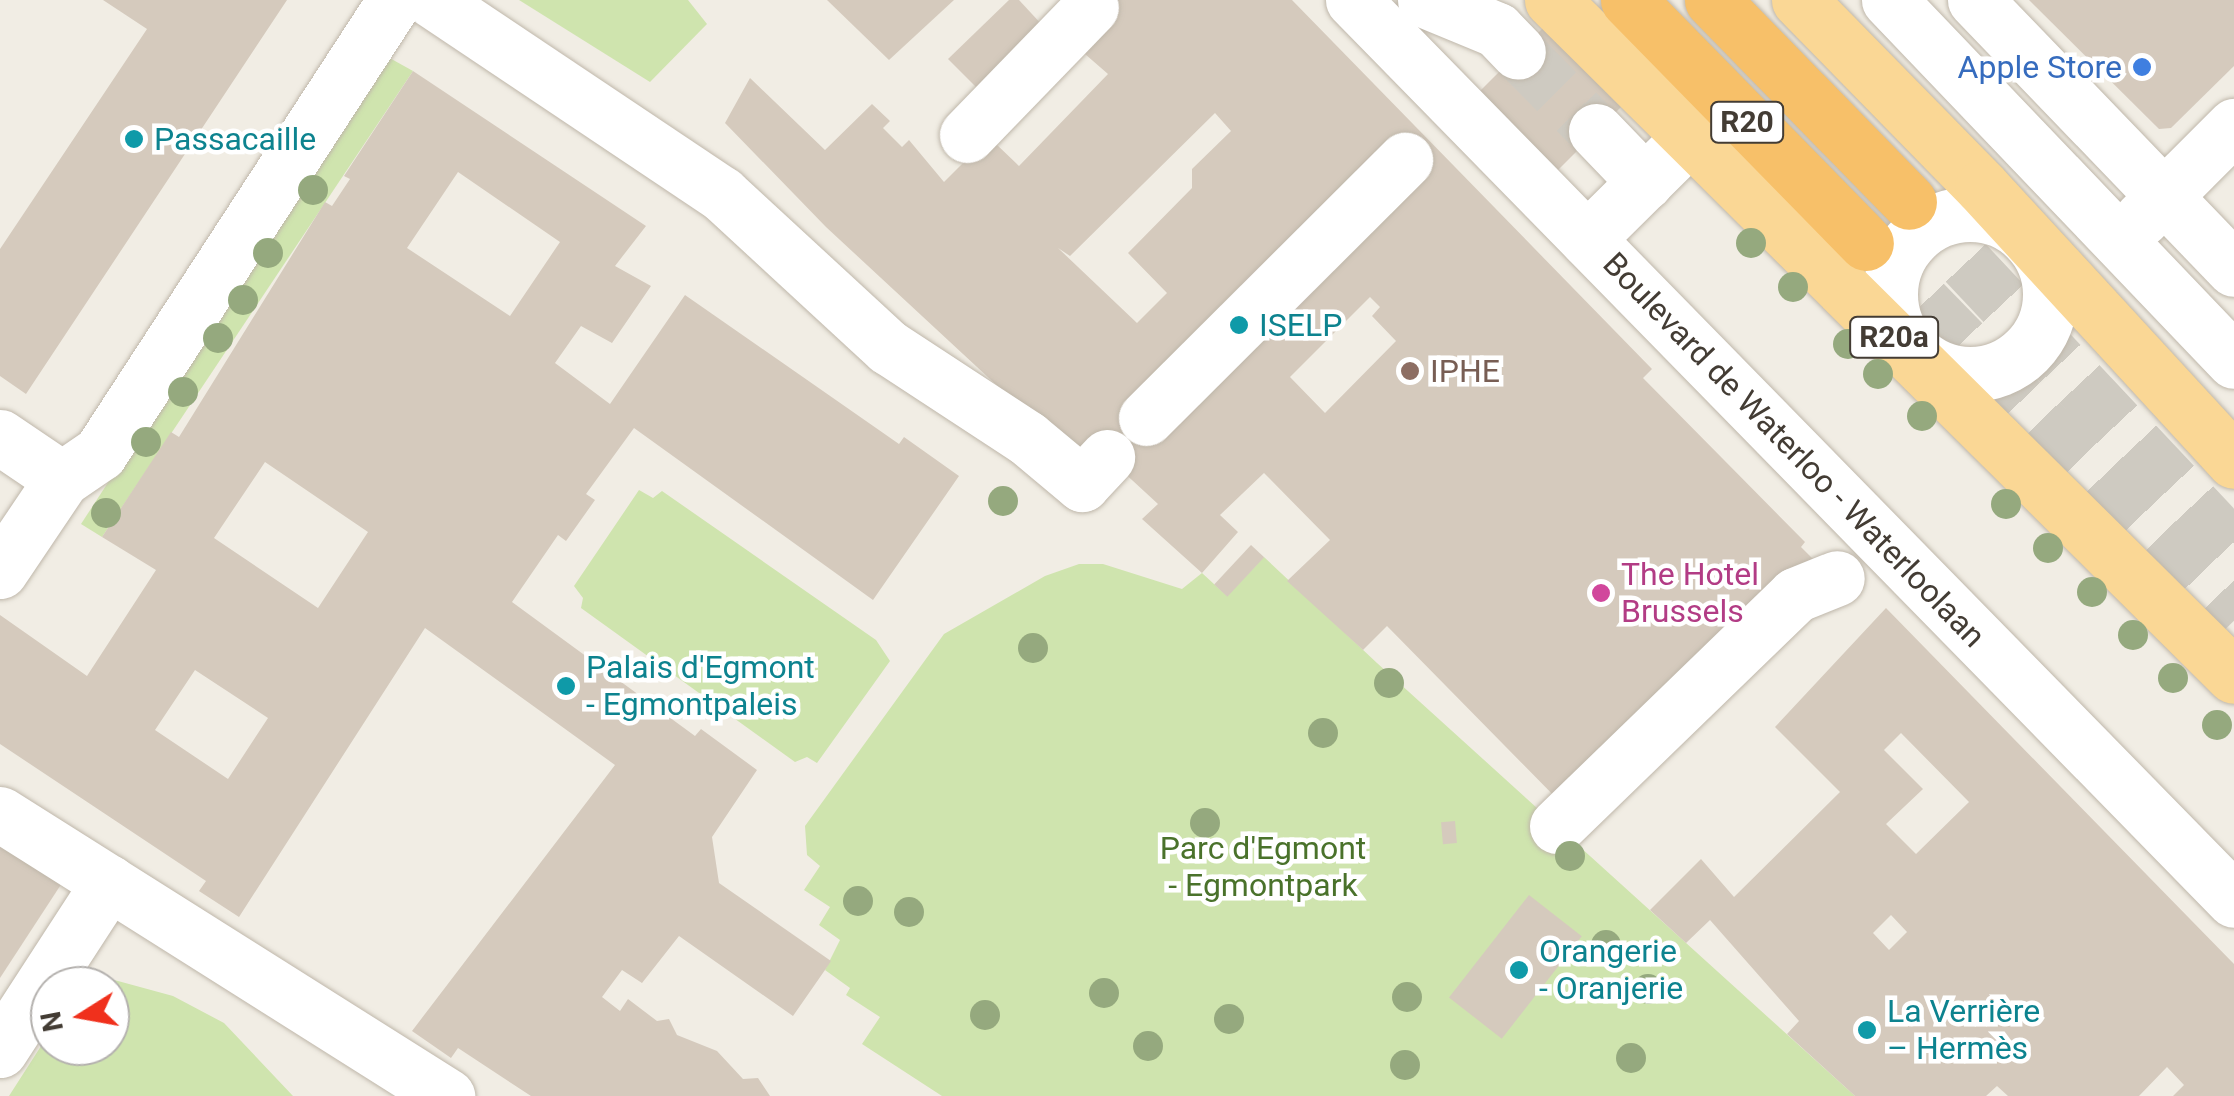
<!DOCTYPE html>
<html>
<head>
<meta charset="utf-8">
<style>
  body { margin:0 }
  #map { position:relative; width:2234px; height:1096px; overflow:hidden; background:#f1ede4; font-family:Roboto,sans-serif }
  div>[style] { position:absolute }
  .green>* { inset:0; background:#cfe4ae }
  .building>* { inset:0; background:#d5cabd; transform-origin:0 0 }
  .minor-tunnel>* { height:55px; margin-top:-27.5px; transform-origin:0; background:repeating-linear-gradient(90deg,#cecac1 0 55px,transparent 0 83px) }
  .highway-tunnel>* { height:55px; margin-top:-27.5px; transform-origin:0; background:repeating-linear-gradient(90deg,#cecac1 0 55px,transparent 0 83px) }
  .roads { filter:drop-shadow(0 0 2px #bfb7aa) drop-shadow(0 0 2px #bfb7aa) }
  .minor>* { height:55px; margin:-27.5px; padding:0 27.5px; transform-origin:27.5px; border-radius:27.5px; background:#fff }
  .minor>.ring { margin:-27.5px; padding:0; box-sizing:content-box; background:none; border:55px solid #fff; border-radius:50% }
  .major>* { height:55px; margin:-27.5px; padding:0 27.5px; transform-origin:27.5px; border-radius:27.5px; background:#fad795 }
  .highway>* { height:55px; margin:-27.5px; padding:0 27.5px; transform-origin:27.5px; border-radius:27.5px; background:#f7c069 }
  .trees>* { width:30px; height:30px; margin:-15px; border-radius:50%; background:#95a97e }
  .dots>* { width:28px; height:28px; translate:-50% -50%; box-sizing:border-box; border:5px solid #fff; border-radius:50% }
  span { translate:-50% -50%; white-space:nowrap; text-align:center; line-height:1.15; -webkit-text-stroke:9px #fff; paint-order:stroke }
  .shield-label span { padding:2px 8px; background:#fff; border:2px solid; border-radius:8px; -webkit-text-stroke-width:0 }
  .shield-label { font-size:30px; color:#433c34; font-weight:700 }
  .shop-label { font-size:32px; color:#366cbe }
  .right { translate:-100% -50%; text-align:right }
  .culture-label { font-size:32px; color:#0d838f }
  .left { translate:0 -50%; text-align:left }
  .education-label { font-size:32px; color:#785e54 }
  .street-label { font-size:32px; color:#433c34 }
  .hotel-label { font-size:32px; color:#b23c85 }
  .park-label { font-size:32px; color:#4a722b }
  .north { position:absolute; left:30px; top:966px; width:100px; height:100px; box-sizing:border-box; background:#fff; border:2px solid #b4b1ae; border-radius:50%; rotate:259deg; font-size:28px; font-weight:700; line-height:40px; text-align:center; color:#433c34 }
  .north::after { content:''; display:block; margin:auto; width:35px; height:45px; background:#f0301c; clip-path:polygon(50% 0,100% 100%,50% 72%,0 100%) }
</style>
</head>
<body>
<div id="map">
  <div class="green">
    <div style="clip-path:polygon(519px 0,688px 0,707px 24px,650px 82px)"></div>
    <div style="clip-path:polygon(386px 56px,413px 71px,102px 537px,81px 524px)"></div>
    <div style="clip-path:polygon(639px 490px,653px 498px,662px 491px,876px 640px,890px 661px,817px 763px,807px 757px,795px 762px,581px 608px,583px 598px,574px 586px)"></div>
    <div style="clip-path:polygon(1264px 557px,1377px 663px,1855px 1096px,942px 1096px,862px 1044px,880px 1017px,846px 995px,850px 988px,825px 970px,840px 940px,819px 925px,830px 907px,804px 890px,820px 866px,807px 855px,805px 826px,944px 634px,1045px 576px,1079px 564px,1103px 564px,1182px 589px,1202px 573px,1227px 596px)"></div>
    <div style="clip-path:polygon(107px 978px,173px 996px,224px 1023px,293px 1096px,9px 1096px,50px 1032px,50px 1046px,110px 1046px,110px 986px,85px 986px)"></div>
  </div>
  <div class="building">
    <div style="clip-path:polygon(103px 0,287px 0,26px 394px,0 376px,0 249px,147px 29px)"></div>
    <div style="clip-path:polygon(827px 0,954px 0,889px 60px)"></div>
    <div style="clip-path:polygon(1009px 0,1019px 0,1044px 27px,980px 91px,948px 59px)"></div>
    <div style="clip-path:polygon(evenodd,1084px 0,1292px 0,1652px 369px,1643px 378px,1805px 542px,1801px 547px,1814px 560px,1563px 805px,1387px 626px,1363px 650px,1287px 581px,1330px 540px,1264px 473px,1220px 515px,1238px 532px,1202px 573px,1142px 519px,1158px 504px,1107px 457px,1073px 456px,826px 227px,725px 123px,750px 78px,825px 150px,872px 104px,890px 121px,883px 128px,902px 147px,909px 140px,944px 182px,981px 145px,995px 143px,1019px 166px,1108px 74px,1070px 41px,1084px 0,1215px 113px,1231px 131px,1192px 169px,1192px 188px,1128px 253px,1167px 293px,1137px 323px,1058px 248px,1070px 256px,1215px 113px,1084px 0,1370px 297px,1380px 307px,1372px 316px,1396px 341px,1325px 413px,1290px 377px,1370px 297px)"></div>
    <div style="clip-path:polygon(2029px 0,2234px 0,2234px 66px,2171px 128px,2159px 129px)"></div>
    <div style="left:1546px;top:25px;width:111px;height:94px;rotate:45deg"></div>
    <div style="clip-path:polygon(evenodd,413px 71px,646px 226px,615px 266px,651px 286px,612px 343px,581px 326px,555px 363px,610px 404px,685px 295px,899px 444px,904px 437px,959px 476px,873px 600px,634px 428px,586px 494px,595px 500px,566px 541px,558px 535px,512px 602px,695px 736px,701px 729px,757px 770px,712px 837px,719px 883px,831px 961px,825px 970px,793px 1016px,679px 936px,642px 983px,622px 970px,602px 997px,620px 1011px,628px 999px,657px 1021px,669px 1019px,677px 1035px,717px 1051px,743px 1079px,758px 1078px,770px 1096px,531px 1096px,458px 1048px,451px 1058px,412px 1031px,615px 765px,425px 628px,239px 917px,199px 891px,206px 881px,0 744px,0 615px,87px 676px,156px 570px,102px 537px,171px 432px,179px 437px,325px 202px,332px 206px,350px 179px,344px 176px,413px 71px,458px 172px,560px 242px,510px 316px,407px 248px,458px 172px,413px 71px,265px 462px,368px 532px,318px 608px,214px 538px,265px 462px,413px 71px,195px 670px,268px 718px,228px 779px,155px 730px,195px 670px)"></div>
    <div style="left:1251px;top:545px;width:18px;height:54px;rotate:43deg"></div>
    <div style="clip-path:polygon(evenodd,1886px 608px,2234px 964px,2234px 1096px,2173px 1096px,2184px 1085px,2167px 1067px,2139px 1096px,2008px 1096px,1997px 1086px,1986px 1096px,1855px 1096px,1787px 1034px,1799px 1021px,1710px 920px,1686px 943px,1650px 910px,1701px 859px,1734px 897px,1840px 792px,1775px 727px,1886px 608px,1901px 733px,1969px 802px,1916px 854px,1886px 824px,1923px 789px,1884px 750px,1901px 733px,1886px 608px,1891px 915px,1907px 932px,1889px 950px,1873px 933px,1891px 915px)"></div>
    <div style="left:1455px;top:821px;width:22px;height:14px;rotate:85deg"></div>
    <div style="clip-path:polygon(0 846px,62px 883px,0 978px)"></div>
    <div style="left:1529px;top:895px;width:67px;height:130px;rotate:38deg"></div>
  </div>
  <div class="minor-tunnel">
    <div style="left:1518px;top:52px;width:111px;rotate:45.4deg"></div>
  </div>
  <div class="highway-tunnel">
    <div style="left:1909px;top:202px;width:475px;rotate:46.8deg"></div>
    <div style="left:1866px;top:243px;width:527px;rotate:45.69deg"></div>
  </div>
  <div class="roads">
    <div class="minor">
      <div style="left:432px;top:0;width:349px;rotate:33.8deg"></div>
      <div style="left:722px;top:194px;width:226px;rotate:42.7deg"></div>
      <div style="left:888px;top:347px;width:166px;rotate:33.2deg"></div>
      <div style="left:1027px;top:438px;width:72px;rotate:39.9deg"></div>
      <div style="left:1082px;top:484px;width:37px;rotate:-47deg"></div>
      <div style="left:1353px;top:0;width:1259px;rotate:45.61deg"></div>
      <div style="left:1425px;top:0;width:78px;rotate:22.6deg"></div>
      <div style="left:1497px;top:30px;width:30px;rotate:46deg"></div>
      <div style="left:1889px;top:0;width:499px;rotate:46.3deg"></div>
      <div style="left:1975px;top:0;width:373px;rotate:46.1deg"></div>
      <div style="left:1596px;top:131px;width:71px;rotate:46.1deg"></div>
      <div style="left:967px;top:135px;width:178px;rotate:-45.9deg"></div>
      <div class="ring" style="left:1890px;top:214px;width:105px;height:105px"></div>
      <div style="left:2141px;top:219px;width:132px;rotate:-45deg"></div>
      <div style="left:1587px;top:239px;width:141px;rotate:-44.7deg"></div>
      <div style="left:1146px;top:418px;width:366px;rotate:-44.9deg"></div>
      <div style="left:0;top:437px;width:75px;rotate:34.1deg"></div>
      <div style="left:0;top:571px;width:111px;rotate:-56deg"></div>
      <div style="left:62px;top:479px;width:46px;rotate:-34.4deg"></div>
      <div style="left:100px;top:453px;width:541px;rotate:-56.93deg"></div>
      <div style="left:0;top:814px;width:529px;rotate:32.25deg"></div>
      <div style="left:1557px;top:826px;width:332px;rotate:-44.1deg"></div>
      <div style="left:1795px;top:595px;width:45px;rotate:-22deg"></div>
      <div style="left:0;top:1050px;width:200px;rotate:-57deg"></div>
    </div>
    <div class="major">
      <div style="left:1552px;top:0;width:960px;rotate:44.75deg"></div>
      <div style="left:1799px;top:0;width:262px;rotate:45.6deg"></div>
      <div style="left:1982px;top:187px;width:372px;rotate:47.4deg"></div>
    </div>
    <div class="highway">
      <div style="left:1628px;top:0;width:340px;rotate:45.6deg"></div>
      <div style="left:1712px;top:0;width:282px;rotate:45.7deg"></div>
    </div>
  </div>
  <div class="trees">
    <div style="left:313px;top:190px"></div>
    <div style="left:1751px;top:243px"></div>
    <div style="left:268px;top:253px"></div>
    <div style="left:1793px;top:287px"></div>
    <div style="left:243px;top:300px"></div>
    <div style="left:218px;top:338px"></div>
    <div style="left:1848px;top:344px"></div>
    <div style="left:1878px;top:374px"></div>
    <div style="left:183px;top:392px"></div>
    <div style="left:1922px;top:416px"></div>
    <div style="left:146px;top:442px"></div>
    <div style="left:1003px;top:501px"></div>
    <div style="left:2006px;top:504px"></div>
    <div style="left:106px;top:513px"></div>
    <div style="left:2048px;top:548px"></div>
    <div style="left:2092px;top:592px"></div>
    <div style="left:2133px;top:635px"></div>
    <div style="left:1033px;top:648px"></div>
    <div style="left:2173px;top:678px"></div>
    <div style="left:1389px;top:683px"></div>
    <div style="left:2217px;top:725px"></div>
    <div style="left:1323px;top:733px"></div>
    <div style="left:1205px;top:823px"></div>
    <div style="left:1570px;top:856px"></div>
    <div style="left:858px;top:901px"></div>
    <div style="left:909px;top:912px"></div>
    <div style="left:1606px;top:945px"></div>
    <div style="left:1648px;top:989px"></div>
    <div style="left:1104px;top:993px"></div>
    <div style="left:1407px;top:997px"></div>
    <div style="left:985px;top:1015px"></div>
    <div style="left:1229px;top:1019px"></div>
    <div style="left:1148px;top:1046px"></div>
    <div style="left:1631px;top:1058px"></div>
    <div style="left:1405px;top:1065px"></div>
  </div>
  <div class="dots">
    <div style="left:2142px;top:67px;background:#3f7fe0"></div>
    <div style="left:134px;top:139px;background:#0f9aa8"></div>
    <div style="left:1239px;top:325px;background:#0f9aa8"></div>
    <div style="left:1410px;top:371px;background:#8d6e63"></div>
    <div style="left:1601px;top:593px;background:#d1479c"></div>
    <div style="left:566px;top:686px;background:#0f9aa8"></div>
    <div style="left:1519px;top:970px;background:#0f9aa8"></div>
    <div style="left:1867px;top:1030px;background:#0f9aa8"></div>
  </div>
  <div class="shield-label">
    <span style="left:1747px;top:122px">R20</span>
    <span style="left:1894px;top:337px">R20a</span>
  </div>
  <div class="shop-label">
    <span class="right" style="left:2122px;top:67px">Apple Store</span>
  </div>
  <div class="culture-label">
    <span class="left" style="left:154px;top:139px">Passacaille</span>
    <span class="left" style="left:1259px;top:325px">ISELP</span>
    <span class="left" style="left:586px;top:686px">Palais d'Egmont<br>- Egmontpaleis</span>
    <span class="left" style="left:1539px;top:970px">Orangerie<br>- Oranjerie</span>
    <span class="left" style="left:1887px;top:1030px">La Verrière<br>– Hermès</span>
  </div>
  <div class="education-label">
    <span class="left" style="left:1430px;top:371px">IPHE</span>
  </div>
  <div class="street-label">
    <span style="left:1794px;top:450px;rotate:46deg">Boulevard de Waterloo - Waterloolaan</span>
  </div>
  <div class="hotel-label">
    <span class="left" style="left:1621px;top:593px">The Hotel<br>Brussels</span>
  </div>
  <div class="park-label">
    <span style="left:1263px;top:867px">Parc d'Egmont<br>- Egmontpark</span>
  </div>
  <div class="north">N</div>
</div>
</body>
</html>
